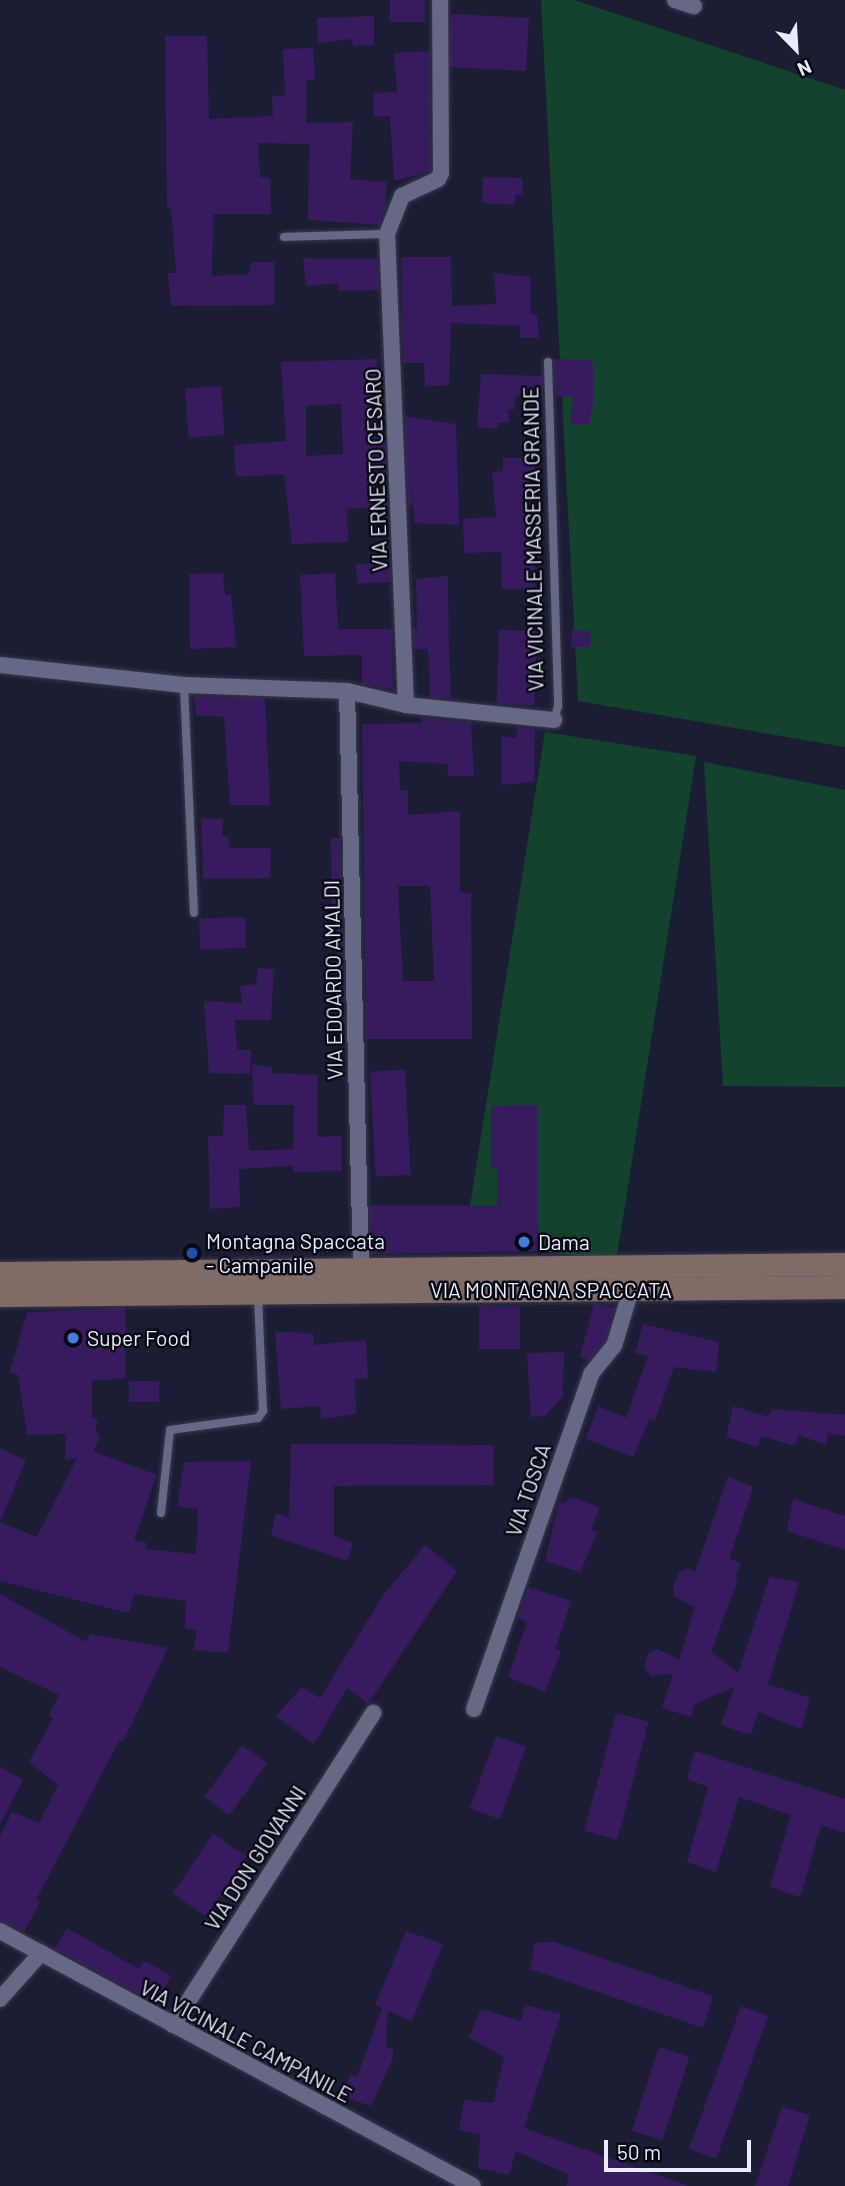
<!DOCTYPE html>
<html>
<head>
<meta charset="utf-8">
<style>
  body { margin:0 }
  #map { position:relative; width:845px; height:2186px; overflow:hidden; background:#1b1d34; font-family:Barlow,sans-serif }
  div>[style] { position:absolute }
  .green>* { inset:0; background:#13432d; transform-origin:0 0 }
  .building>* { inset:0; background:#371b5e; transform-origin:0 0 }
  .roads { filter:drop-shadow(0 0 2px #39394c) drop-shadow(0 0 2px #39394c) }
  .lane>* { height:8px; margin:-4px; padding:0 4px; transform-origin:4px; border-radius:4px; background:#666986 }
  .street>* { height:16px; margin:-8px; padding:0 8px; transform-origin:8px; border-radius:8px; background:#666986 }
  .secondary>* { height:23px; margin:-11.5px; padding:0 11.5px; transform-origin:11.5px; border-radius:11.5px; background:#806b66 }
  .dots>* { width:19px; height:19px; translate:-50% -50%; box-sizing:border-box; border:4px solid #080812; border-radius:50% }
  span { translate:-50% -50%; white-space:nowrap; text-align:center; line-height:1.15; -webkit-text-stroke:5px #080812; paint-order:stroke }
  .street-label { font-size:21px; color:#e9ecfc }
  .poi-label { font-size:21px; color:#e9ecfc }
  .left { translate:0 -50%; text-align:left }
  .north { position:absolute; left:761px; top:14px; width:70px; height:70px; -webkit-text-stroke:5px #080812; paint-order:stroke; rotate:156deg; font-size:19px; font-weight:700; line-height:28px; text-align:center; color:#e9ecfc }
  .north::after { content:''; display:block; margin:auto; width:24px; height:32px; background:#e9ecfc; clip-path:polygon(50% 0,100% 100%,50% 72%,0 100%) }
  .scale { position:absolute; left:604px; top:2140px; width:147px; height:32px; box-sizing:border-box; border:4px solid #e9ecfc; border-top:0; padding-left:9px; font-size:21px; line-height:24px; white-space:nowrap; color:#e9ecfc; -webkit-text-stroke:5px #080812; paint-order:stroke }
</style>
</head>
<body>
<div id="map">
  <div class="green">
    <div style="clip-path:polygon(541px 0,574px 0,845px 90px,845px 747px,578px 701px)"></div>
    <div style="left:545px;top:732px;width:153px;height:513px;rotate:9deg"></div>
    <div style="clip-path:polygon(704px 762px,845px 790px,845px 1087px,723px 1086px)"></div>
  </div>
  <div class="building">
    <div style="left:390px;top:0;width:35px;height:22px"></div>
    <div style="left:451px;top:14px;width:78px;height:53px;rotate:3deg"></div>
    <div style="clip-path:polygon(374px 16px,374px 45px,353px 46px,352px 39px,318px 43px,317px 18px)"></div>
    <div style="clip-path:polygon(165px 36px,207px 36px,209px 119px,273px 116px,272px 96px,285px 95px,283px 49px,313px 48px,315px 80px,307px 80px,306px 123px,353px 122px,350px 179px,386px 182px,386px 208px,379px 225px,308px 220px,309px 144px,258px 143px,260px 177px,270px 178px,271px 214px,213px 214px,212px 276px,249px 274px,251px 262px,274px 262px,275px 305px,171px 306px,168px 273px,176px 273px,171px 208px,167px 208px)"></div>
    <div style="clip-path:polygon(430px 51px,430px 171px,394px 181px,390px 116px,374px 117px,373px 93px,397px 92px,394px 53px)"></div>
    <div style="clip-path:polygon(483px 177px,522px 178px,523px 194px,515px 195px,515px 205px,483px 203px)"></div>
    <div style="clip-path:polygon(401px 257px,451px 257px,452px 306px,496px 304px,494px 273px,531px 277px,531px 315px,537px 315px,539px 338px,520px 338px,520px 326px,451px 323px,449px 385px,425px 387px,424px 363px,403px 363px)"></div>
    <div style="clip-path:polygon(303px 258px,377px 259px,379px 290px,339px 291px,339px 283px,306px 286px)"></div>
    <div style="clip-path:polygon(evenodd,377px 359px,376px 403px,383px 403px,387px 507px,347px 509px,348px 542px,292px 544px,284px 474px,236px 477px,234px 445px,286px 441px,281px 362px,377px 359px,341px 404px,343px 454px,306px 456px,306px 406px,341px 404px)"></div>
    <div style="clip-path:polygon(554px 359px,592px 360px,594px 396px,589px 425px,570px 424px,573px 397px,556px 397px)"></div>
    <div style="clip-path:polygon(481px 374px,542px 376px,542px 396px,516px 395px,514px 410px,508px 409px,510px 422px,498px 423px,497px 429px,477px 427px)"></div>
    <div style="left:221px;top:386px;width:49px;height:36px;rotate:86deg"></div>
    <div style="clip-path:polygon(405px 416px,456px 424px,459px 525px,414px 523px,413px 505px,408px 505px)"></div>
    <div style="clip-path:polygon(503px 458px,534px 458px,535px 590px,502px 589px,501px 552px,464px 553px,463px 519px,496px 517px,492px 472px,503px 471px)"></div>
    <div style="left:390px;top:563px;width:19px;height:34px;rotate:87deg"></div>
    <div style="clip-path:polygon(223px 573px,225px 595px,231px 595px,236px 647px,190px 649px,189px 574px)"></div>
    <div style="clip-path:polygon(335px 573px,338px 629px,392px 629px,393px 689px,362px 684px,362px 655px,304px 656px,300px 575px)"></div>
    <div style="clip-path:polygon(448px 576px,449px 649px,451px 699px,430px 697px,428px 649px,414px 649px,413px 629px,417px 629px,416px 579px)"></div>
    <div style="left:499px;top:630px;width:38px;height:74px;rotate:2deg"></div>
    <div style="clip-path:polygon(572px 630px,590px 631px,591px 647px,571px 647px)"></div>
    <div style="clip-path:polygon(194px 696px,265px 698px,270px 805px,230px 805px,224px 717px,196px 715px)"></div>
    <div style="clip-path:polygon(evenodd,421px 717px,471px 723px,474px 776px,447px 776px,449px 764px,399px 761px,400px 790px,408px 791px,408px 815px,460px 811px,460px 893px,471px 893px,472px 1039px,366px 1039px,362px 724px,421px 723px,421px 717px,398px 886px,430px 886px,434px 981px,403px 981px,398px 886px)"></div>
    <div style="clip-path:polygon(517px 727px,535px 729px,534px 782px,502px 785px,501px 736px,516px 738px)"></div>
    <div style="clip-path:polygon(201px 818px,223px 819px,222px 835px,228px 838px,229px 848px,271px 848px,270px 878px,203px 879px)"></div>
    <div style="clip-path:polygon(331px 838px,340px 838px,343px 975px,337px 975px,338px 907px,332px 906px)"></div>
    <div style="left:245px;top:917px;width:31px;height:46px;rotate:88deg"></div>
    <div style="clip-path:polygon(258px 968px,274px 969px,271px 1020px,235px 1020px,237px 1050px,251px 1050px,250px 1074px,209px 1073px,204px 1001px,242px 1003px,240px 986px,256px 984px)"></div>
    <div style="clip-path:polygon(252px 1064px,272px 1068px,272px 1073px,318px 1075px,317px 1137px,341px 1136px,342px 1171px,293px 1172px,293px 1166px,239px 1169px,240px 1207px,210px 1209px,208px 1136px,223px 1136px,224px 1105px,246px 1105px,249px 1151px,293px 1149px,294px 1105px,253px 1105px)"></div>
    <div style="left:405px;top:1070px;width:105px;height:35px;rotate:87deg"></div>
    <div style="clip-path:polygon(537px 1105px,538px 1251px,371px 1254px,370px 1205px,497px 1206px,498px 1169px,491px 1169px,491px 1106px)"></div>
    <div style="clip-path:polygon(594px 1303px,615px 1308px,605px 1341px,588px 1361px,580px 1356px)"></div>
    <div style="left:479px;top:1306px;width:41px;height:43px"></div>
    <div style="clip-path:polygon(125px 1308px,125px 1378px,92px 1381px,92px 1417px,98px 1420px,95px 1429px,100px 1437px,93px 1451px,157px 1475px,134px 1540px,147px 1543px,146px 1549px,196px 1554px,198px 1509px,177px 1506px,184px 1462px,251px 1461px,228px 1653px,193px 1650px,197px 1631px,185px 1628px,186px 1601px,134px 1594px,129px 1613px,0 1581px,0 1448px,26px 1460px,0 1522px,37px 1537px,77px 1458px,65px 1460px,66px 1434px,27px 1435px,18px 1375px,10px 1372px,27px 1312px)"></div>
    <div style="clip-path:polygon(643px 1324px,719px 1342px,716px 1372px,674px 1367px,655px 1421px,650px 1419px,633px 1457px,586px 1439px,598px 1406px,626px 1418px,648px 1356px,635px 1353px)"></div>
    <div style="clip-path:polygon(275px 1332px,313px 1333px,314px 1345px,366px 1340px,368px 1378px,355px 1379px,356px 1414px,321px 1419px,320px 1406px,281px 1409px)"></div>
    <div style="clip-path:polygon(564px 1352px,563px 1396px,545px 1416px,531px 1417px,527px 1353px)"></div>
    <div style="left:129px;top:1381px;width:30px;height:21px"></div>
    <div style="clip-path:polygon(733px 1406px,769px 1417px,772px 1409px,845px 1415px,845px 1436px,828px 1433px,826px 1445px,799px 1435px,795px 1446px,761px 1436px,758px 1447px,726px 1437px)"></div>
    <div style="clip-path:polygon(291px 1444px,493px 1445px,493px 1485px,334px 1486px,334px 1536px,353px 1543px,347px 1561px,271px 1535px,276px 1513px,289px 1518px)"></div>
    <div style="clip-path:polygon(728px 1476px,753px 1487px,729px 1559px,741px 1563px,735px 1578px,738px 1580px,711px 1652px,738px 1673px,770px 1576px,799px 1583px,768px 1684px,810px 1698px,801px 1729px,758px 1712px,751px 1735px,721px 1725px,734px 1687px,695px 1704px,691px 1717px,662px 1708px,673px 1674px,651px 1676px,644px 1668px,648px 1653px,657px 1649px,679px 1660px,695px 1607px,674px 1596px,673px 1588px,679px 1573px,687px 1568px,695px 1572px)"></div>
    <div style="clip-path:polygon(569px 1497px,600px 1507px,591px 1530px,598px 1532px,580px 1572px,545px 1561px,559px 1502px,565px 1504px)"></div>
    <div style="clip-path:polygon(793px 1499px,845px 1516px,845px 1550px,787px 1531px)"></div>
    <div style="clip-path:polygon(425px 1545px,457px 1571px,368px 1704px,347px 1688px,314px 1744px,276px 1716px,302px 1687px,320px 1698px,384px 1594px)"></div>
    <div style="clip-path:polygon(528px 1587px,571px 1601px,555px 1649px,561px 1651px,545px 1692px,508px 1677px,527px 1622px,517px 1618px)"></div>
    <div style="clip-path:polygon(0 1594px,86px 1642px,90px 1634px,168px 1648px,123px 1742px,119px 1741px,36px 1900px,40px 1902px,24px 1932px,0 1921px,0 1836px,12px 1812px,39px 1823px,58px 1785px,29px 1762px,53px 1718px,48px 1716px,59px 1695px,0 1667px)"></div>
    <div style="left:616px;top:1713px;width:34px;height:122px;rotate:15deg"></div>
    <div style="left:496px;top:1736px;width:32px;height:77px;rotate:20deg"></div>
    <div style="left:242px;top:1745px;width:31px;height:64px;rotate:36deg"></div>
    <div style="clip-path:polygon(695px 1751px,845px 1799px,845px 1833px,821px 1825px,800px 1897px,770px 1887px,791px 1815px,739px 1797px,716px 1872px,687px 1862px,708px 1787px,687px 1779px)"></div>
    <div style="clip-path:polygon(0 1766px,23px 1780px,0 1825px)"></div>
    <div style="left:213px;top:1834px;width:40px;height:72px;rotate:34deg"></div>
    <div style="clip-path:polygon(67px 1928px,139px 1969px,145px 1961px,171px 1976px,157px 2004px,55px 1949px)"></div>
    <div style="clip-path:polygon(406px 1931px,443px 1944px,412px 2021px,388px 2011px,386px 2047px,393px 2050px,393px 2058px,371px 2106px,342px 2096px,350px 2074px,357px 2077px,382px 2008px,375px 2005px)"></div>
    <div style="clip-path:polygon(554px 1942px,713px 1996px,703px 2028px,530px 1969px,535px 1943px)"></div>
    <div style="clip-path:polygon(525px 2005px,561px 2014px,524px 2128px,689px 2186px,566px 2186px,569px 2175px,516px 2151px,509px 2175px,478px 2168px,480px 2135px,459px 2130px,464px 2100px,493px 2103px,504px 2058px,469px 2037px,481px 2009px,521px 2021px)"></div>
    <div style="left:741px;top:2006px;width:29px;height:152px;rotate:20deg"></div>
    <div style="left:659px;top:2047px;width:32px;height:88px;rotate:18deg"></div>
    <div style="clip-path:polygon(782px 2107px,810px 2115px,788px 2186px,755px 2186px)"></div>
  </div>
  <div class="roads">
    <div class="lane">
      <div style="left:284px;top:237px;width:103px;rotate:-1.7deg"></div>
      <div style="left:548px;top:362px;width:344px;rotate:88.3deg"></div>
      <div style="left:558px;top:706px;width:15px;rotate:106deg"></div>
      <div style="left:184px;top:685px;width:228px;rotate:87.5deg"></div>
      <div style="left:161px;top:1513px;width:83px;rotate:-83.8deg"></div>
      <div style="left:170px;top:1430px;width:89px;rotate:-7.8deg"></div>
      <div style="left:258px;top:1418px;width:9px;rotate:-54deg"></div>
      <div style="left:263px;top:1411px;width:115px;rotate:-92.5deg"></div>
    </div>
    <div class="street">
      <div style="left:675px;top:0;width:20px;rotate:18deg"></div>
      <div style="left:0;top:665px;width:185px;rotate:6.2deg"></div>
      <div style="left:184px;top:685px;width:163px;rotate:2.1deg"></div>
      <div style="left:347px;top:691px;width:61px;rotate:13.3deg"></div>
      <div style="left:406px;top:705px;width:149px;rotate:5.8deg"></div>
      <div style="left:347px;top:691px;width:577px;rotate:88.61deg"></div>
      <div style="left:406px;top:705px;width:471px;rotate:-92.3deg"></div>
      <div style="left:387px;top:234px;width:41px;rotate:-68.5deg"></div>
      <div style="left:402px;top:196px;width:40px;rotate:-25deg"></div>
      <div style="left:438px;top:179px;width:7px;rotate:-63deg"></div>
      <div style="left:441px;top:173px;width:173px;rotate:-90.3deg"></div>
      <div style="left:474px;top:1709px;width:355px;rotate:-70.7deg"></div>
      <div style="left:591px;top:1374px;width:36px;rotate:-51deg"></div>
      <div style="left:614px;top:1346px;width:59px;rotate:-73.1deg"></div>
      <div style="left:0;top:1931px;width:537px;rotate:28.33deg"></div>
      <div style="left:0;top:1999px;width:62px;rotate:-48.3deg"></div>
      <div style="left:173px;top:2025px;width:371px;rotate:-57.3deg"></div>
    </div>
    <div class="secondary">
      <div style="left:0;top:1273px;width:845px;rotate:-0.61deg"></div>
      <div style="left:0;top:1295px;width:845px;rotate:-0.54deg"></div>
    </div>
  </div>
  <div class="dots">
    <div style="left:524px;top:1242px;background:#3f7fe0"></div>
    <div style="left:192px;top:1253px;background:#1a4fb4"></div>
    <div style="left:73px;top:1338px;background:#3f7fe0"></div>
  </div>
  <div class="street-label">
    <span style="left:376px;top:470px;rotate:-92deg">VIA ERNESTO CESARO</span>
    <span style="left:533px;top:539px;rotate:-91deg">VIA VICINALE MASSERIA GRANDE</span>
    <span style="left:333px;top:980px;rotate:-91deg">VIA EDOARDO AMALDI</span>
    <span style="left:551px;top:1290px">VIA MONTAGNA SPACCATA</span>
    <span style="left:528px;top:1490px;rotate:-71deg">VIA TOSCA</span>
    <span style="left:255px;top:1858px;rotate:-57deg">VIA DON GIOVANNI</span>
    <span style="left:246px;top:2041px;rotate:28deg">VIA VICINALE CAMPANILE</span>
  </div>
  <div class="poi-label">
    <span class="left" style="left:206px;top:1253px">Montagna Spaccata<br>- Campanile</span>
    <span class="left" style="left:538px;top:1242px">Dama</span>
    <span class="left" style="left:87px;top:1338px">Super Food</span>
  </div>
  <div class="north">N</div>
  <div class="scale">50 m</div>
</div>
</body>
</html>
